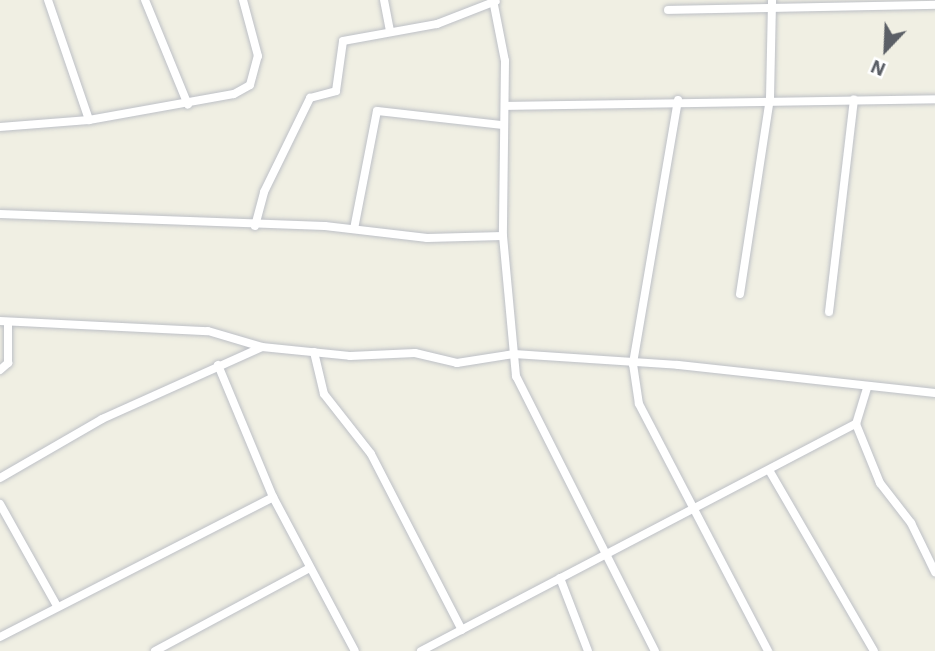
<!DOCTYPE html>
<html>
<head>
<meta charset="utf-8">
<style>
  body { margin:0 }
  #map { position:relative; width:935px; height:651px; overflow:hidden; background:#f0efe3; font-family:"IBM Plex Sans",sans-serif }
  div>[style] { position:absolute }
  .roads { filter:drop-shadow(0 0 2px #bdc0c6) drop-shadow(0 0 2px #bdc0c6) }
  .minor>* { height:8px; margin:-4px; padding:0 4px; transform-origin:4px; border-radius:4px; background:#fff }
  span { translate:-50% -50%; white-space:nowrap; text-align:center; line-height:1.15; -webkit-text-stroke:5px #fff; paint-order:stroke }
  .north { position:absolute; left:851px; top:14px; width:70px; height:70px; -webkit-text-stroke:5px #fff; paint-order:stroke; rotate:203deg; font-size:19px; font-weight:700; line-height:28px; text-align:center; color:#5b5f66 }
  .north::after { content:''; display:block; margin:auto; width:24px; height:32px; background:#5b5f66; clip-path:polygon(50% 0,100% 100%,50% 72%,0 100%) }
</style>
</head>
<body>
<div id="map">
  <div class="roads">
    <div class="minor">
      <div style="left:48px;top:0;width:127px;rotate:71.1deg"></div>
      <div style="left:145px;top:0;width:113px;rotate:67.7deg"></div>
      <div style="left:384px;top:0;width:32px;rotate:79deg"></div>
      <div style="left:493px;top:0;width:62px;rotate:78.9deg"></div>
      <div style="left:505px;top:61px;width:175px;rotate:90.7deg"></div>
      <div style="left:503px;top:236px;width:141px;rotate:84.7deg"></div>
      <div style="left:516px;top:376px;width:308px;rotate:63.2deg"></div>
      <div style="left:668px;top:10px;width:267px;rotate:-1.1deg"></div>
      <div style="left:678px;top:100px;width:268px;rotate:99.7deg"></div>
      <div style="left:633px;top:364px;width:40px;rotate:81.5deg"></div>
      <div style="left:639px;top:404px;width:279px;rotate:62.4deg"></div>
      <div style="left:505px;top:106px;width:430px;rotate:-0.9deg"></div>
      <div style="left:0;top:127px;width:89px;rotate:-4.5deg"></div>
      <div style="left:89px;top:120px;width:147px;rotate:-10.2deg"></div>
      <div style="left:234px;top:94px;width:18px;rotate:-29deg"></div>
      <div style="left:250px;top:85px;width:30px;rotate:-75deg"></div>
      <div style="left:258px;top:56px;width:58px;rotate:-105deg"></div>
      <div style="left:0;top:214px;width:325px;rotate:2.1deg"></div>
      <div style="left:325px;top:226px;width:103px;rotate:6.7deg"></div>
      <div style="left:427px;top:238px;width:76px;rotate:-1.5deg"></div>
      <div style="left:255px;top:226px;width:35px;rotate:-75deg"></div>
      <div style="left:264px;top:192px;width:105px;rotate:-63.9deg"></div>
      <div style="left:310px;top:98px;width:27px;rotate:-15deg"></div>
      <div style="left:336px;top:91px;width:50px;rotate:-82deg"></div>
      <div style="left:343px;top:41px;width:96px;rotate:-10.3deg"></div>
      <div style="left:437px;top:24px;width:63px;rotate:-21.3deg"></div>
      <div style="left:354px;top:229px;width:120px;rotate:-79deg"></div>
      <div style="left:377px;top:111px;width:125px;rotate:6.4deg"></div>
      <div style="left:740px;top:294px;width:198px;rotate:-81.3deg"></div>
      <div style="left:770px;top:98px;width:98px;rotate:-88.8deg"></div>
      <div style="left:829px;top:312px;width:214px;rotate:-83.3deg"></div>
      <div style="left:0;top:321px;width:208px;rotate:2.8deg"></div>
      <div style="left:208px;top:331px;width:56px;rotate:16.5deg"></div>
      <div style="left:262px;top:347px;width:88px;rotate:5.8deg"></div>
      <div style="left:350px;top:356px;width:65px;rotate:-2.6deg"></div>
      <div style="left:415px;top:353px;width:43px;rotate:13.4deg"></div>
      <div style="left:457px;top:363px;width:58px;rotate:-9deg"></div>
      <div style="left:514px;top:354px;width:164px;rotate:3.8deg"></div>
      <div style="left:678px;top:365px;width:259px;rotate:6.2deg"></div>
      <div style="left:314px;top:352px;width:43px;rotate:76.6deg"></div>
      <div style="left:324px;top:394px;width:76px;rotate:51.9deg"></div>
      <div style="left:371px;top:454px;width:198px;rotate:62.7deg"></div>
      <div style="left:218px;top:365px;width:143px;rotate:67.4deg"></div>
      <div style="left:273px;top:497px;width:174px;rotate:62deg"></div>
      <div style="left:0;top:370px;width:11px;rotate:-41deg"></div>
      <div style="left:8px;top:363px;width:41px;rotate:-90deg"></div>
      <div style="left:856px;top:424px;width:64px;rotate:67.9deg"></div>
      <div style="left:880px;top:483px;width:51px;rotate:52.2deg"></div>
      <div style="left:911px;top:523px;width:55px;rotate:63.9deg"></div>
      <div style="left:769px;top:470px;width:209px;rotate:59.9deg"></div>
      <div style="left:0;top:478px;width:118px;rotate:-30deg"></div>
      <div style="left:102px;top:419px;width:175px;rotate:-24.2deg"></div>
      <div style="left:0;top:504px;width:115px;rotate:60.8deg"></div>
      <div style="left:560px;top:578px;width:78px;rotate:69deg"></div>
      <div style="left:0;top:637px;width:307px;rotate:-27.1deg"></div>
      <div style="left:155px;top:651px;width:174px;rotate:-28.2deg"></div>
      <div style="left:421px;top:651px;width:491px;rotate:-27.6deg"></div>
      <div style="left:856px;top:424px;width:38px;rotate:-73deg"></div>
    </div>
  </div>
  <div class="north">N</div>
</div>
</body>
</html>
